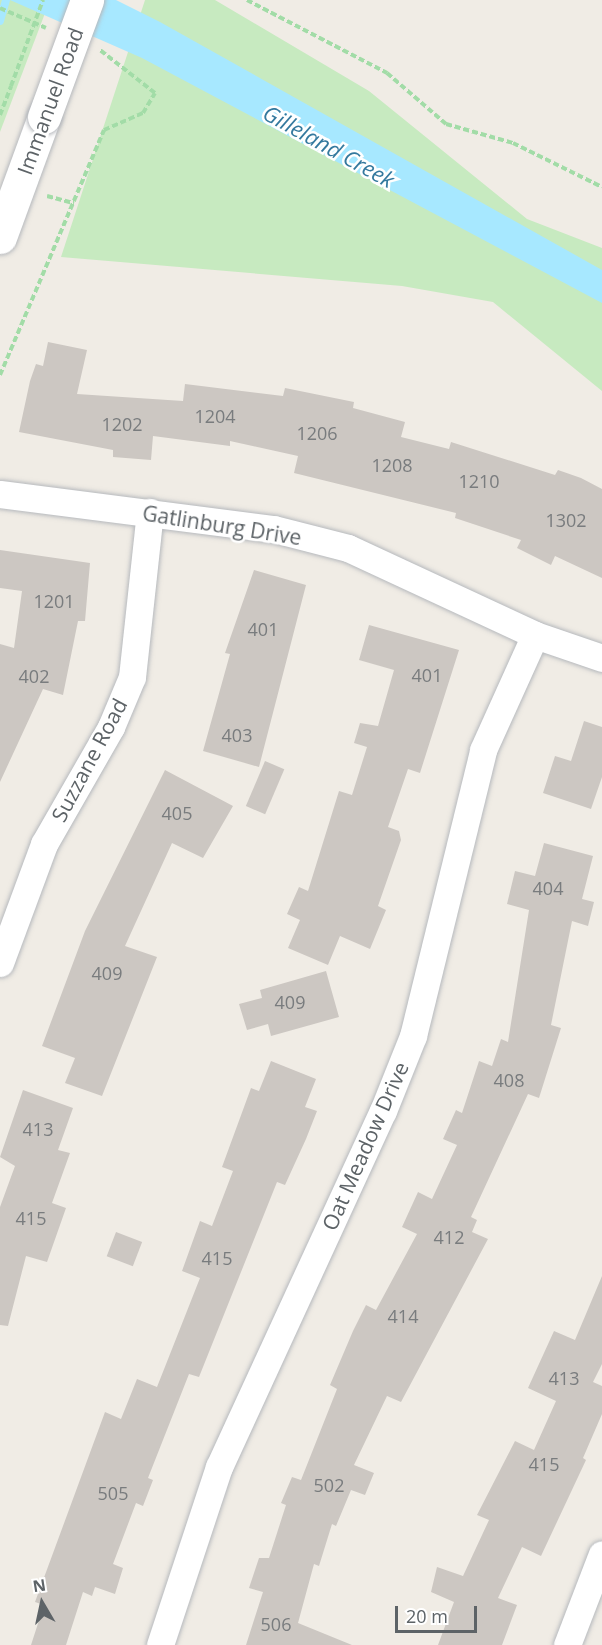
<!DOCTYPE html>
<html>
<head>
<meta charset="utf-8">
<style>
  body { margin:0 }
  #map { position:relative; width:602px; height:1645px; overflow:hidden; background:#f0ece5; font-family:"Open Sans",sans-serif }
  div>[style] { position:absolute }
  .green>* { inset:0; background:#c7eac0 }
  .water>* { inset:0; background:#a7e8ff }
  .stream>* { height:8px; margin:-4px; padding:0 4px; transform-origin:4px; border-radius:4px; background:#a7e8ff }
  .building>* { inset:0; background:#ccc7c2; transform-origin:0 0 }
  .path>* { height:4px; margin-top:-2px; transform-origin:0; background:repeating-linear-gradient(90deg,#a2dca7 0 6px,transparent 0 9px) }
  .roads { filter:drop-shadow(0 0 2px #b6b9bd) drop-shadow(0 0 2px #b6b9bd) }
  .minor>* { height:27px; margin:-13.5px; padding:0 13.5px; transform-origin:13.5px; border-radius:13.5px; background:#fff }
  .tertiary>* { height:33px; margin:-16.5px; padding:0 16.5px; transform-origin:16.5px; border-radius:16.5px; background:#fff }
  .path-bridge>* { height:4px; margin-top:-2px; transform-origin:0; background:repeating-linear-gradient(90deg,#a2dca7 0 6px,transparent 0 9px) }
  .bridges { filter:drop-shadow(0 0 2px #b6b9bd) drop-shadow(0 0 2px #b6b9bd) }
  .tertiary-bridge>* { height:33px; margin:-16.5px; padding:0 16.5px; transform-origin:16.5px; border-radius:16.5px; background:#fff }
  span { translate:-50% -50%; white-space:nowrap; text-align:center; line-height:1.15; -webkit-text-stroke:5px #fff; paint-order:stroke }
  .number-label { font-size:18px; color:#797c7e }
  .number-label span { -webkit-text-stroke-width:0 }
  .street-label { font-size:21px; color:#5d6367 }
  .water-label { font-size:22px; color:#34799e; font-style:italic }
  .north { position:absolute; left:12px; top:1573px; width:60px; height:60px; -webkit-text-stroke:4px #fff; paint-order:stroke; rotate:351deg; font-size:16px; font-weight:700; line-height:24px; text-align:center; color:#5d6367 }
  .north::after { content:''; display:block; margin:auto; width:21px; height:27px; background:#5d6367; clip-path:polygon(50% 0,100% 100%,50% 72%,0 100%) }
  .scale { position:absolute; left:395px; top:1606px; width:82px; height:27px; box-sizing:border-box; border:3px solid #5d6367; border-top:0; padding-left:8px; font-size:18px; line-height:21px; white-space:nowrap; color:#5d6367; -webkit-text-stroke:4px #fff; paint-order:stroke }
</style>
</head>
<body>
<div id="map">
  <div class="green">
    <div style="clip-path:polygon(0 0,50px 0,0 132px)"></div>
    <div style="clip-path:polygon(145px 0,215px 0,369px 91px,527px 219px,602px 248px,602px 391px,493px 302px,402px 286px,61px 257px)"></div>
  </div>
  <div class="water">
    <div style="clip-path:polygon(10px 0,116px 0,160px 22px,602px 270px,602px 303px,142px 58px)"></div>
  </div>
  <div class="stream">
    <div style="left:0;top:21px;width:22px;rotate:-74deg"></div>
  </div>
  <div class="building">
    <div style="clip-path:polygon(48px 342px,87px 350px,77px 394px,183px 401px,185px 384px,283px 396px,285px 388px,354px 402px,353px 408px,405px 422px,401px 437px,449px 449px,451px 442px,555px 475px,558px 470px,581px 478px,602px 489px,602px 578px,555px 556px,551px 565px,517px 548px,521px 540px,455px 518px,456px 513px,294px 473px,298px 456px,230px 441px,230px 446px,153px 436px,151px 460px,113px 457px,113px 450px,19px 432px,30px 381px,36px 364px,43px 366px)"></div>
    <div style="clip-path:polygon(0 550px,90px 563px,85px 621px,78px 621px,63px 695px,43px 689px,0 782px,0 644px,14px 648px,22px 591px,0 588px)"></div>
    <div style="clip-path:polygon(254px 570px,306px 585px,259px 767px,203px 751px,230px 654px,225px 653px)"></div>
    <div style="clip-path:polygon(369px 625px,459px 650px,420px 773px,408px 769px,388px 827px,399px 831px,401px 840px,378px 906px,386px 910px,370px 949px,340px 936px,328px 965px,288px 948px,300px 920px,287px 914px,299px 887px,308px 891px,339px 791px,352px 795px,367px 747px,354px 743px,360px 723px,378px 726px,394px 670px,359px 660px)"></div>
    <div style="clip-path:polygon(584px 721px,602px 727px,602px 777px,591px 809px,543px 793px,555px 756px,571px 761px)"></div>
    <div style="left:265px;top:761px;width:21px;height:49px;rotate:23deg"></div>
    <div style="clip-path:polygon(165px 770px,233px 806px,203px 858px,172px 843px,125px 946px,157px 957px,102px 1096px,65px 1083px,75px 1058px,42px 1046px,85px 931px)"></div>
    <div style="clip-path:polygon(544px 843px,593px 856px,582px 899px,594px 902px,588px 926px,572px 921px,551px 1025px,561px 1028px,539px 1098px,528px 1094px,471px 1217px,477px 1220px,472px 1232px,488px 1239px,401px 1402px,387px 1396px,354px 1465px,374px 1473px,365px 1495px,351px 1490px,336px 1526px,332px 1524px,319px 1566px,314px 1564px,298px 1623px,352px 1645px,246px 1645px,263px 1592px,249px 1588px,259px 1558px,269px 1558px,286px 1505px,281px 1503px,292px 1477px,301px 1480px,337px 1389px,330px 1385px,353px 1331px,366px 1305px,376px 1310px,417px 1234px,402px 1227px,418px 1192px,432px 1199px,457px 1145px,443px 1139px,456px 1110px,462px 1113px,479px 1061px,492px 1066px,501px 1039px,508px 1042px,529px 910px,507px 904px,515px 871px,535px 876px)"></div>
    <div style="clip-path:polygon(326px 971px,339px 1017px,271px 1036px,268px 1024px,247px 1030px,239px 1004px,262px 998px,260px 990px)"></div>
    <div style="clip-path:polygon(271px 1061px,316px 1079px,305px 1107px,317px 1111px,306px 1139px,285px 1185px,277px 1182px,199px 1377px,189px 1374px,148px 1478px,153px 1480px,143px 1506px,136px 1503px,113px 1564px,123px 1568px,115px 1594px,95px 1587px,92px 1596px,83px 1592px,66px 1645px,31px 1645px,44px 1605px,35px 1602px,105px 1412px,121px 1419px,137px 1379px,157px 1387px,200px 1278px,182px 1271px,200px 1221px,212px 1226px,233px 1171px,222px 1167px,251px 1088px,259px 1091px)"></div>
    <div style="clip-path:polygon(23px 1090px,73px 1108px,58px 1150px,70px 1153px,52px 1203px,66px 1208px,47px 1262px,26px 1256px,8px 1326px,0 1325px,0 1207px,15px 1166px,0 1157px)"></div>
    <div style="left:116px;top:1232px;width:28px;height:26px;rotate:21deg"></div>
    <div style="clip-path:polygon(602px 1276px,602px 1364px,593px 1382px,602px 1386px,602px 1414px,583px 1458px,586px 1460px,541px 1556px,522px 1547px,498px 1598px,517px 1605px,502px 1645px,438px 1645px,454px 1602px,431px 1592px,437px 1567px,463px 1576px,489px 1520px,477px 1515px,515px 1441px,534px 1450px,556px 1401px,528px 1388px,554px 1331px,575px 1340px)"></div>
  </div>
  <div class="path">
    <div style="left:247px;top:0;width:158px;rotate:27.5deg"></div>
    <div style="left:387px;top:73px;width:78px;rotate:40.8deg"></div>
    <div style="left:446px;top:124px;width:70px;rotate:15.8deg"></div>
    <div style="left:513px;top:143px;width:99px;rotate:26.3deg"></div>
    <div style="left:0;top:8px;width:50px;rotate:23.5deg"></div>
    <div style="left:0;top:115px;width:31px;rotate:-69deg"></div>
    <div style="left:47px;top:196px;width:28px;rotate:15deg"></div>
    <div style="left:0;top:375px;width:266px;rotate:-67deg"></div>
    <div style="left:104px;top:130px;width:43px;rotate:-23.6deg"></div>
    <div style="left:143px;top:113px;width:23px;rotate:-59deg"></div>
    <div style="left:155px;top:93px;width:70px;rotate:-142deg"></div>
  </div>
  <div class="roads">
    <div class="minor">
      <div style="left:0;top:494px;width:276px;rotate:7.3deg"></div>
      <div style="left:274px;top:529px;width:76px;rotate:14.4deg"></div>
      <div style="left:348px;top:548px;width:206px;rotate:24.9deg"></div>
      <div style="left:535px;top:635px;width:71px;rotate:18.9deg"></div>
      <div style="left:0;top:963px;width:127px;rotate:-69.7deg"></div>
      <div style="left:44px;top:844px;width:135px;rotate:-60.2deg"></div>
      <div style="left:111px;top:727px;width:54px;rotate:-67.2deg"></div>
      <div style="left:132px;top:677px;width:166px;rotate:-83.8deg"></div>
      <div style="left:160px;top:1645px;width:188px;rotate:-71.7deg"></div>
      <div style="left:219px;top:1467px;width:392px;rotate:-65.3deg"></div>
      <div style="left:383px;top:1111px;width:81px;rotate:-68.2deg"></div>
      <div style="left:413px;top:1036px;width:294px;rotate:-76.2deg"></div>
      <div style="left:483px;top:750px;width:126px;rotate:-65.7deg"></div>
      <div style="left:567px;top:1645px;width:97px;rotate:-69deg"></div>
    </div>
    <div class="tertiary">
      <div style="left:0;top:237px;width:128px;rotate:-69.9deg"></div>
    </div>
  </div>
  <div class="path-bridge">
    <div style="left:11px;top:86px;width:92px;rotate:-69.6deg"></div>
  </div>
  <div class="bridges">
    <div class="tertiary-bridge">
      <div style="left:44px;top:117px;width:125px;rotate:-69.8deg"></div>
    </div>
  </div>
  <div class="number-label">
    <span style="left:215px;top:416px">1204</span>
    <span style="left:122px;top:424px">1202</span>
    <span style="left:317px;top:433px">1206</span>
    <span style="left:392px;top:465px">1208</span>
    <span style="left:479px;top:481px">1210</span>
    <span style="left:566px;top:520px">1302</span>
    <span style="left:54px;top:601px">1201</span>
    <span style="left:263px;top:629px">401</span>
    <span style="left:427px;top:675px">401</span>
    <span style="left:34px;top:676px">402</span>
    <span style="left:237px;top:735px">403</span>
    <span style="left:177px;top:813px">405</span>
    <span style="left:548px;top:888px">404</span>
    <span style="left:107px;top:973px">409</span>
    <span style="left:290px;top:1002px">409</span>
    <span style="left:509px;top:1080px">408</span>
    <span style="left:38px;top:1129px">413</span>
    <span style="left:31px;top:1218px">415</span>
    <span style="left:449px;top:1237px">412</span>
    <span style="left:217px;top:1258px">415</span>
    <span style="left:403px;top:1316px">414</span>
    <span style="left:564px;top:1378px">413</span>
    <span style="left:544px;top:1464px">415</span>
    <span style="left:329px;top:1485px">502</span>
    <span style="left:113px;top:1493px">505</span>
    <span style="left:276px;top:1624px">506</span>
  </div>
  <div class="street-label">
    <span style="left:50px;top:101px;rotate:-70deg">Immanuel Road</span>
    <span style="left:222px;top:525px;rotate:9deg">Gatlinburg Drive</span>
    <span style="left:89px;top:760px;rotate:-62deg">Suzzane Road</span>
    <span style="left:365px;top:1146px;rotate:-66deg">Oat Meadow Drive</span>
  </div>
  <div class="water-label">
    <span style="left:329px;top:146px;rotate:29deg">Gilleland Creek</span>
  </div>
  <div class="north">N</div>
  <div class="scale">20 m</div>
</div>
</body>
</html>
